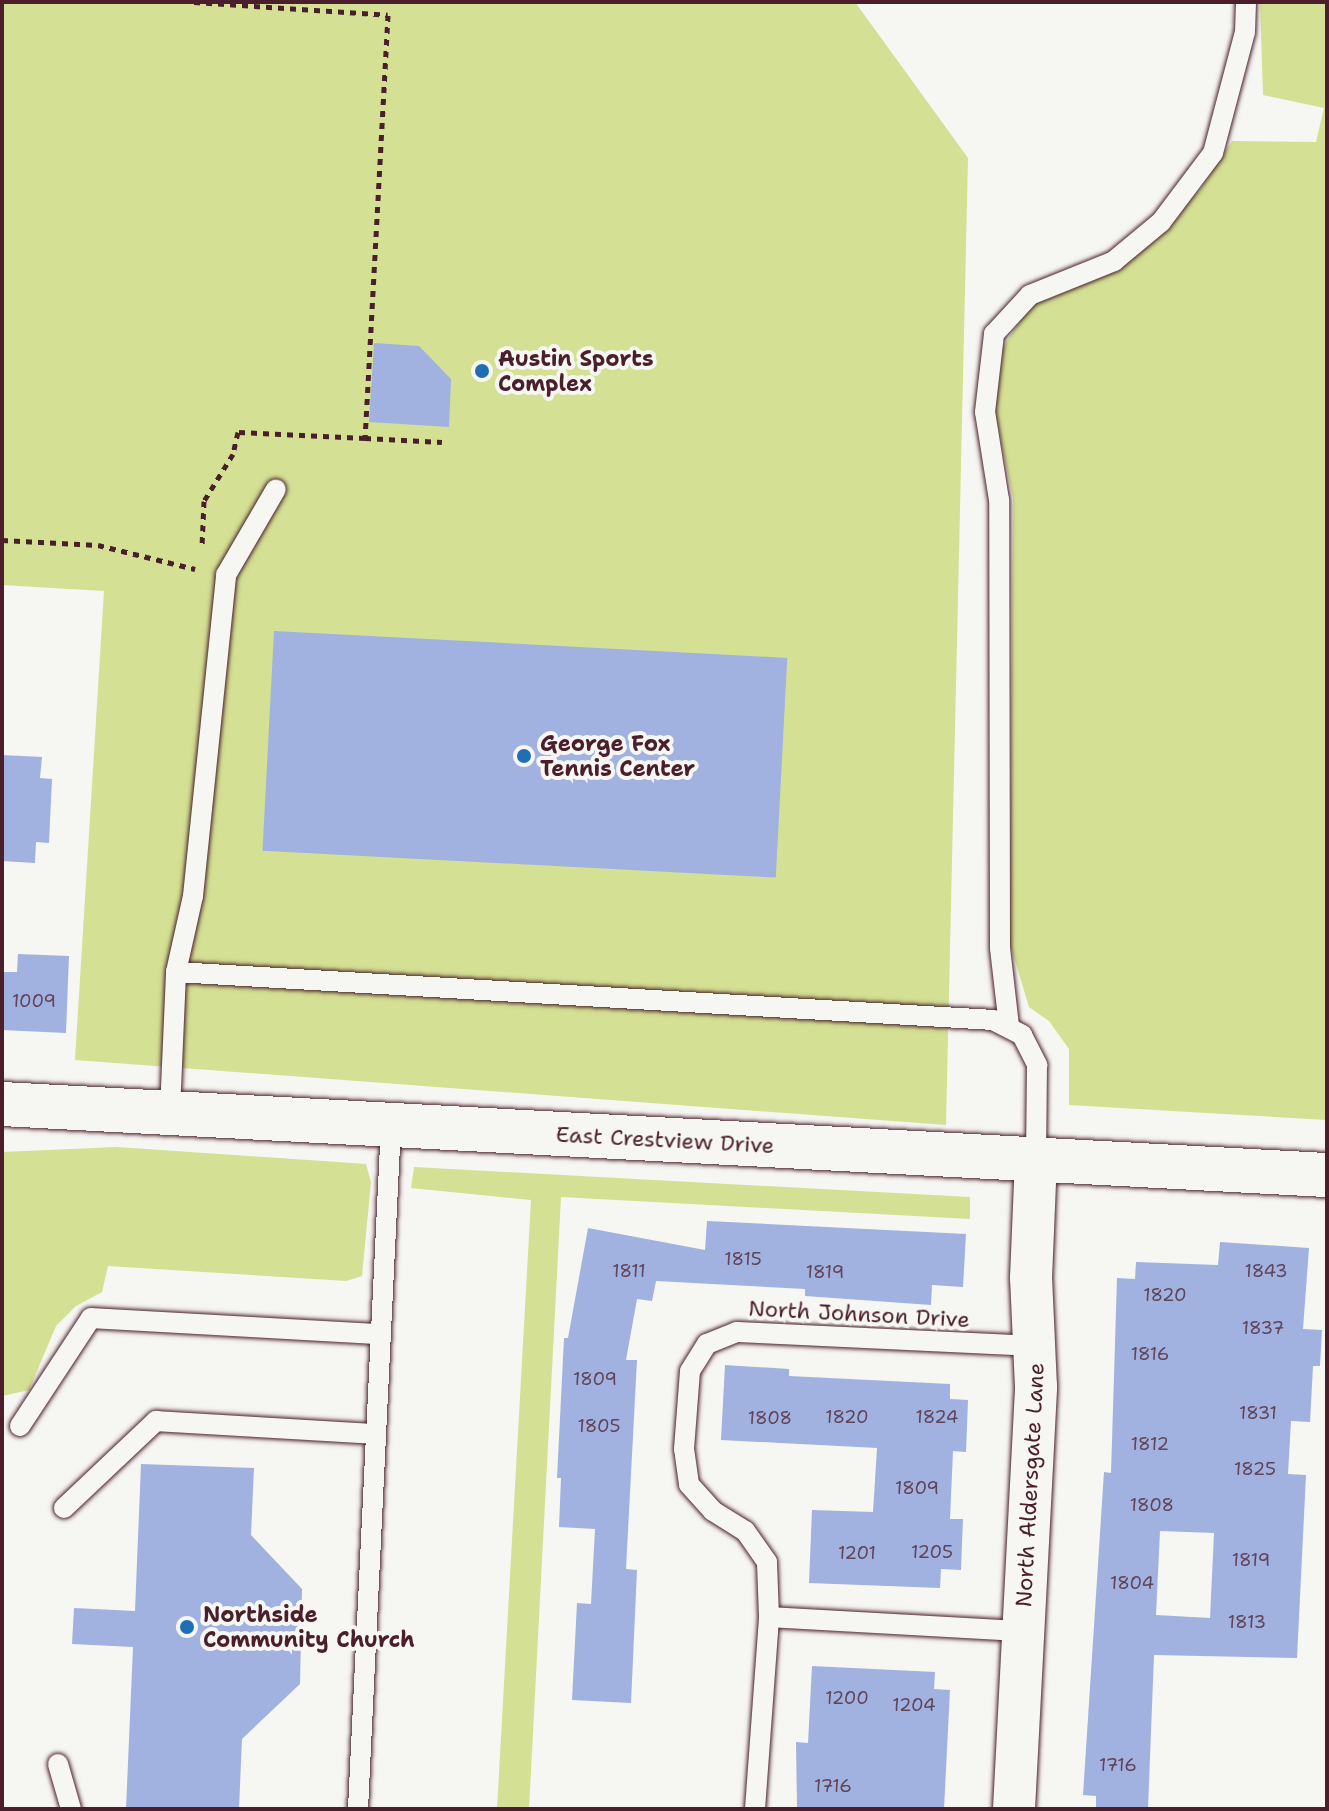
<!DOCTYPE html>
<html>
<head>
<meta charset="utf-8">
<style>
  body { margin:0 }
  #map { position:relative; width:1329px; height:1811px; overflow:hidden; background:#f6f6f2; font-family:"Shantell Sans",sans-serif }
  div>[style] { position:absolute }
  .green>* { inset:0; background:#d4e093 }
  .building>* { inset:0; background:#a1b2e1; transform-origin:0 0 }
  .path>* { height:5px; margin-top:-2.5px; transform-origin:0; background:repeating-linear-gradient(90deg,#4a1f2b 0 6px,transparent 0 12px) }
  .roads { filter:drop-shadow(0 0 2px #4a1f2b) drop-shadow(0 0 2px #4a1f2b) }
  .lane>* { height:20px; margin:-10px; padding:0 10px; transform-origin:10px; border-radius:10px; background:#f6f6f2 }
  .street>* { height:42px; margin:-21px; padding:0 21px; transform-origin:21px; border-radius:21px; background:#f6f6f2 }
  .secondary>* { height:44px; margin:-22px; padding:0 22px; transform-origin:22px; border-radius:22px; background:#f6f6f2 }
  .dots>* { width:22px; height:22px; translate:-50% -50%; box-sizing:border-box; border:4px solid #f6f6f2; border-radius:50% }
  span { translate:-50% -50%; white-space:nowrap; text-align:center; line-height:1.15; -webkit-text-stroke:8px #f6f6f2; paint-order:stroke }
  .number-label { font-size:18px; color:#604458 }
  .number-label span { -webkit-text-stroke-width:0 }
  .poi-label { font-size:22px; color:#4a1f2b; font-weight:700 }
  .left { translate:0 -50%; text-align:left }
  .street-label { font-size:22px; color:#4a1f2b }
  .frame { position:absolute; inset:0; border:4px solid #4a1f2b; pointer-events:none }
</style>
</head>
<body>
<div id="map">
  <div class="green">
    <div style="clip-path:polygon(2px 2px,855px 2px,968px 158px,946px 1125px,75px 1060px,104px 591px,2px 585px)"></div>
    <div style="clip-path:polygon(1260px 2px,1327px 2px,1327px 1120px,1069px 1105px,1069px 1049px,1049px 1021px,1029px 1007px,1010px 944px,1013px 499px,995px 411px,1001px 350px,1032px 303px,1123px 265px,1201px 189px,1232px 141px,1316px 142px,1324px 108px,1263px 95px)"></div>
    <div style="clip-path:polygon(117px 1147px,366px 1164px,371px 1182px,362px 1276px,346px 1281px,108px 1266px,102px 1292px,76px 1306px,56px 1326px,29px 1390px,2px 1396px,2px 1152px)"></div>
    <div style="clip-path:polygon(414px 1167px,970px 1197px,970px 1219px,561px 1197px,529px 1809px,497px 1809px,531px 1200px,411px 1188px)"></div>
  </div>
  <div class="building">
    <div style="clip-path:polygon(374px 343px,419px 346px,451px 379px,449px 427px,369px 422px)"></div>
    <div style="left:274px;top:631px;width:514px;height:220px;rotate:3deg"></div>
    <div style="clip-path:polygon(2px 755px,42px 757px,40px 778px,52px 779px,49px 843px,36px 842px,35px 863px,2px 861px)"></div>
    <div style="clip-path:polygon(18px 954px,69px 956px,66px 1033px,2px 1030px,2px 972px,17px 972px)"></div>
    <div style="clip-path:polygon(707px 1221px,966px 1234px,963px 1287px,932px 1285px,931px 1305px,805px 1296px,805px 1289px,656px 1281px,652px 1301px,637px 1299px,626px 1360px,637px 1360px,626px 1569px,637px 1570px,631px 1703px,572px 1700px,577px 1603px,591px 1604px,595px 1529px,559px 1527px,561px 1478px,557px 1478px,564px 1338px,568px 1338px,588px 1228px,705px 1250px)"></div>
    <div style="clip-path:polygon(evenodd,1220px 1242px,1309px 1248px,1303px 1329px,1322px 1330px,1320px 1366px,1313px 1366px,1310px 1422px,1291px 1421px,1288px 1474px,1306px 1475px,1297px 1658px,1154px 1655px,1148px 1809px,1096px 1809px,1096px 1796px,1083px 1795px,1104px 1472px,1111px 1473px,1117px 1278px,1135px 1279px,1136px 1262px,1218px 1265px,1220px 1242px,1160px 1531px,1214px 1533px,1210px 1618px,1156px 1615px,1160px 1531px)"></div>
    <div style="clip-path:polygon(725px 1365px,789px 1369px,789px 1376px,950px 1384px,950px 1399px,968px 1400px,966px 1452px,953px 1451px,950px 1519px,963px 1519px,961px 1570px,941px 1569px,940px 1588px,809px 1583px,812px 1510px,873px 1512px,877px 1448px,721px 1440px)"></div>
    <div style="clip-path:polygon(141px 1464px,254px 1468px,251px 1535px,302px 1589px,300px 1684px,242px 1739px,239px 1809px,126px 1809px,133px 1647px,72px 1644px,74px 1608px,135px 1611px)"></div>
    <div style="clip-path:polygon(812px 1666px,935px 1672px,934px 1689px,950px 1690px,944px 1809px,797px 1809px,796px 1742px,808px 1743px)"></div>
  </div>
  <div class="path">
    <div style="left:194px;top:2px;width:194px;rotate:3.8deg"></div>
    <div style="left:388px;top:15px;width:424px;rotate:93.1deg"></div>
    <div style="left:365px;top:438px;width:127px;rotate:-177.3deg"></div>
    <div style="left:238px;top:432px;width:23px;rotate:103deg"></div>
    <div style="left:233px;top:454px;width:55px;rotate:121.7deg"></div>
    <div style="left:204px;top:501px;width:46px;rotate:92.5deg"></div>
    <div style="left:365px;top:438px;width:77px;rotate:3deg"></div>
    <div style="left:2px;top:540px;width:96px;rotate:3deg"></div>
    <div style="left:98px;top:545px;width:100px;rotate:13.9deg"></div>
  </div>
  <div class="roads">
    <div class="lane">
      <div style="left:176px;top:972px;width:818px;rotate:3.36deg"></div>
      <div style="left:993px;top:1020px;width:33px;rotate:27deg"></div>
      <div style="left:1022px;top:1035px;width:34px;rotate:63deg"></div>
      <div style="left:1037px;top:1065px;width:96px;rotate:90.6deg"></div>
      <div style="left:1009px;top:1026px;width:79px;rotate:-96.6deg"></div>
      <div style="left:1000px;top:948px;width:448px;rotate:-90.1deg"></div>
      <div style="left:999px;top:500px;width:89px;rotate:-99deg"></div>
      <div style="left:985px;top:412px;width:79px;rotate:-83.4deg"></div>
      <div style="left:994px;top:334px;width:53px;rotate:-47.3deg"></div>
      <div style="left:1030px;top:295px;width:91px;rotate:-22deg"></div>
      <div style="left:1114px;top:261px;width:61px;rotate:-39.7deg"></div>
      <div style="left:1161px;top:222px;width:86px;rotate:-53deg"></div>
      <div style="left:1213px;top:153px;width:125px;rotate:-75.2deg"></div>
      <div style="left:1245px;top:32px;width:30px;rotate:-88deg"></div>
      <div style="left:170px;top:1111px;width:139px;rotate:-87.5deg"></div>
      <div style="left:176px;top:972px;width:78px;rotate:-77.4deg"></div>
      <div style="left:193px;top:896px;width:323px;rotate:-84.1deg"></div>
      <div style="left:226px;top:575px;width:99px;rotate:-59.8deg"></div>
      <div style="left:20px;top:1426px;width:129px;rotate:-56.7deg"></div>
      <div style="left:91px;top:1318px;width:289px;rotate:3.2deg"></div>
      <div style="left:64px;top:1508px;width:127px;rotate:-43.4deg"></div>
      <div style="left:156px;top:1421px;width:220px;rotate:3.4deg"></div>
      <div style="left:769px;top:1617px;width:254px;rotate:3.2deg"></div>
      <div style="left:58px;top:1764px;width:47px;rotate:73.9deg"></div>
      <div style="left:358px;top:1809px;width:686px;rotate:-87.24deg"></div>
      <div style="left:755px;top:1809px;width:193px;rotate:-85.8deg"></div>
      <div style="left:769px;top:1617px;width:55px;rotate:-92.1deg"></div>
      <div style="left:767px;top:1562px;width:38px;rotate:-125deg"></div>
      <div style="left:745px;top:1531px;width:38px;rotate:-148deg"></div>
      <div style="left:713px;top:1511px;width:36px;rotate:-132deg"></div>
      <div style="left:689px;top:1484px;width:35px;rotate:-98deg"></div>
      <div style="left:684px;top:1449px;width:78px;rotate:-85.6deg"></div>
      <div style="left:690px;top:1371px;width:32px;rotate:-58deg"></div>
      <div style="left:707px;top:1344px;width:32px;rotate:-22deg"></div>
      <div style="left:737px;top:1332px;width:299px;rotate:2.7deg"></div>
    </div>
    <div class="street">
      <div style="left:1014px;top:1809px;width:423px;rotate:-87deg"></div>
      <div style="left:1036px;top:1387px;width:109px;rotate:-92.6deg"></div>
      <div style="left:1031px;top:1278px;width:117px;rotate:-87.6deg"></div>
    </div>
    <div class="secondary">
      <div style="left:2px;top:1104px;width:1327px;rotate:3.07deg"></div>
    </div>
  </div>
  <div class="dots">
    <div style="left:482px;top:371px;background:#1f6fb2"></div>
    <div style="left:524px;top:756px;background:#1f6fb2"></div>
    <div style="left:187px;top:1627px;background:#1f6fb2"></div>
  </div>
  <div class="number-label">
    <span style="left:34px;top:1001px">1009</span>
    <span style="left:743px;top:1259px">1815</span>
    <span style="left:629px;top:1271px">1811</span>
    <span style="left:1266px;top:1271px">1843</span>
    <span style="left:825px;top:1272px">1819</span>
    <span style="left:1165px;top:1295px">1820</span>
    <span style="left:1263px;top:1328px">1837</span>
    <span style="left:1150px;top:1354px">1816</span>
    <span style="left:595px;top:1379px">1809</span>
    <span style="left:1258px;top:1413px">1831</span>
    <span style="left:847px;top:1417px">1820</span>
    <span style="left:937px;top:1417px">1824</span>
    <span style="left:770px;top:1418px">1808</span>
    <span style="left:599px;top:1426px">1805</span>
    <span style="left:1150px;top:1444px">1812</span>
    <span style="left:1255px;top:1469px">1825</span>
    <span style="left:917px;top:1488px">1809</span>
    <span style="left:1152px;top:1505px">1808</span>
    <span style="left:932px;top:1552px">1205</span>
    <span style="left:857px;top:1553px">1201</span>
    <span style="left:1251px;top:1560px">1819</span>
    <span style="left:1132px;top:1583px">1804</span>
    <span style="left:1247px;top:1622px">1813</span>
    <span style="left:847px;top:1698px">1200</span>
    <span style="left:914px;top:1705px">1204</span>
    <span style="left:1118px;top:1765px">1716</span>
    <span style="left:833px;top:1786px">1716</span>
  </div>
  <div class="poi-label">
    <span class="left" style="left:498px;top:371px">Austin Sports<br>Complex</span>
    <span class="left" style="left:540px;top:756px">George Fox<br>Tennis Center</span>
    <span class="left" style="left:203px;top:1627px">Northside<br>Community Church</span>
  </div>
  <div class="street-label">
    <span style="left:665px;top:1140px;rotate:3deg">East Crestview Drive</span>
    <span style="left:859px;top:1314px;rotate:3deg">North Johnson Drive</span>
    <span style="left:1030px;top:1485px;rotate:-87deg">North Aldersgate Lane</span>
  </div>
  <div class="frame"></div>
</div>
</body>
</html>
